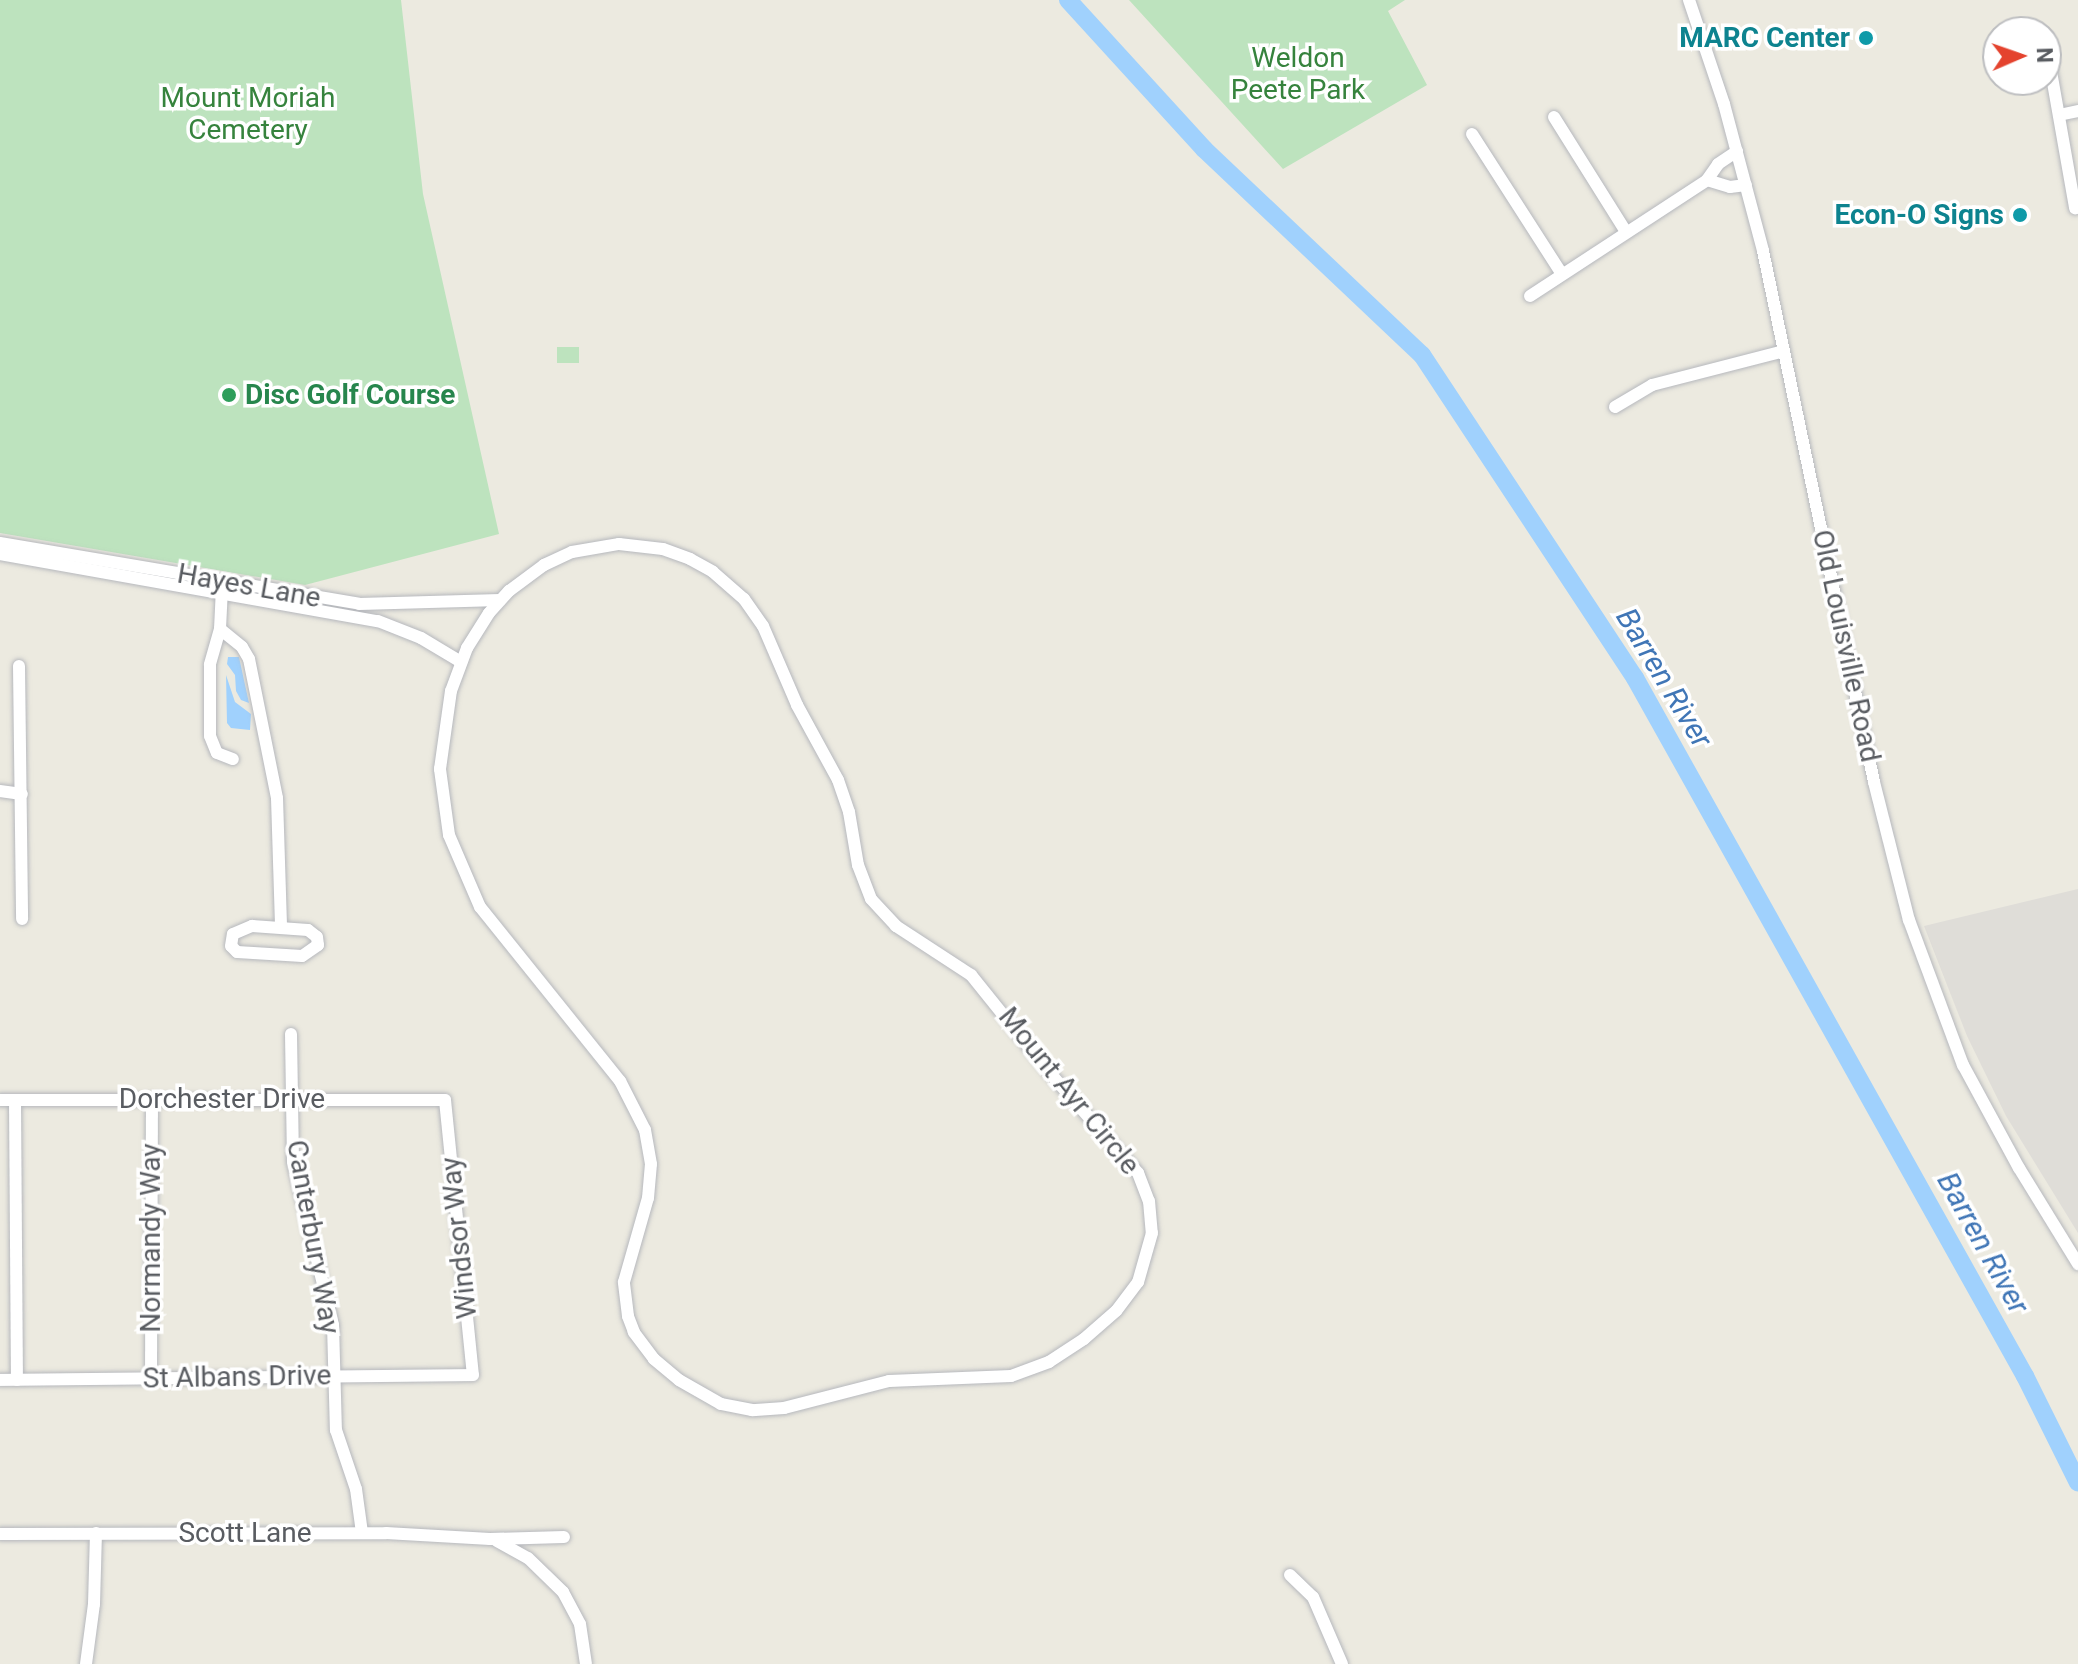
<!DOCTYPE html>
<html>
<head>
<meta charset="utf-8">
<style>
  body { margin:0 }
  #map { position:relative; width:2078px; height:1664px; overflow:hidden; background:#eceae0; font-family:Roboto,sans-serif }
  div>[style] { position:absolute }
  .industrial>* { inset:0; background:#dfddd8 }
  .green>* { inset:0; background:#bde3be; transform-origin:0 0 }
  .water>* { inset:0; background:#a0d1fd }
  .river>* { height:18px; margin:-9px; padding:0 9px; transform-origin:9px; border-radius:9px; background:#a0d1fd }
  .roads { filter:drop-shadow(0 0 2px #b6b8bd) drop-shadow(0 0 2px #b6b8bd) }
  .minor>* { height:12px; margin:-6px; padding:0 6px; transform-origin:6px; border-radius:6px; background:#fff }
  .dots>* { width:22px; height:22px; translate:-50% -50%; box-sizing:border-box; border:4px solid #fff; border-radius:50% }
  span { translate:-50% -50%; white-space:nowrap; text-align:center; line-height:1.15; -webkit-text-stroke:7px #fff; paint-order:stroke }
  .culture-label { font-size:28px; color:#0d838f; font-weight:700 }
  .right { translate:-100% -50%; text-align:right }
  .park-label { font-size:28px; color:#36833d }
  .leisure-label { font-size:28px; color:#27864d; font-weight:700 }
  .left { translate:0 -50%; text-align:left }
  .street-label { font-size:28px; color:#595c61 }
  .water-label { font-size:30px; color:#4076b6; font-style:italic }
  .north { position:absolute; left:1982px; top:16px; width:80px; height:80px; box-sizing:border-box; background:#fff; border:2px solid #bdbec0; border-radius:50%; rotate:88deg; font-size:22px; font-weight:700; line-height:32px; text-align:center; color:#595c61 }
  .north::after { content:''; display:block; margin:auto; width:28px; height:36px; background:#e4432e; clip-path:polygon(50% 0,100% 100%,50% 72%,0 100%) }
</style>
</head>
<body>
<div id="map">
  <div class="industrial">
    <div style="clip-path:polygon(2078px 889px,2078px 1233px,2006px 1116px,1967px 1036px,1924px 926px)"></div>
  </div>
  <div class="green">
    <div style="clip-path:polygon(0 0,401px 0,423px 194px,499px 534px,305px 585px,0 533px)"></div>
    <div style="clip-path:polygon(1129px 0,1405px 0,1388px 11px,1427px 85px,1283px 169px)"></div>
    <div style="left:557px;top:347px;width:22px;height:16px"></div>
  </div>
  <div class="water">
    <div style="clip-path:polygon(228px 657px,239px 657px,249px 703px,241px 700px,236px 691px,235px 675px,227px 664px)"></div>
    <div style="clip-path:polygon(226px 675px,235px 702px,251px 714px,250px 730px,231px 728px,227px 723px)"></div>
  </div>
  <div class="river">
    <div style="left:1068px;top:0;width:202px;rotate:47.6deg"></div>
    <div style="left:1204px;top:149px;width:300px;rotate:43.4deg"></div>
    <div style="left:1422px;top:355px;width:387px;rotate:56.6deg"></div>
    <div style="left:1635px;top:678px;width:800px;rotate:60.81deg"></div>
    <div style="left:2025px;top:1376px;width:119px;rotate:63.6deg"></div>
  </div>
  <div class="roads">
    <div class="minor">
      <div style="left:1689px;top:0;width:110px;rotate:71.4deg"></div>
      <div style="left:1724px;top:104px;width:152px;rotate:75.1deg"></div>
      <div style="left:1763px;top:251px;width:542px;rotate:78.19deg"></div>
      <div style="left:1874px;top:782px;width:142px;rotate:75.8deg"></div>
      <div style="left:1909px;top:920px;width:155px;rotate:69.6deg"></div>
      <div style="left:1963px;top:1065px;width:117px;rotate:61.5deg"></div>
      <div style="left:2019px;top:1168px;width:113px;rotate:58.4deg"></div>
      <div style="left:2046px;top:43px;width:168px;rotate:80deg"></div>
      <div style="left:2059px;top:115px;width:19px;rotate:-12deg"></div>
      <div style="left:1554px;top:117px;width:136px;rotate:57.9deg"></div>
      <div style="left:1472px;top:134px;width:166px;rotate:57.3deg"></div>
      <div style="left:1707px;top:180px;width:19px;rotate:-55deg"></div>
      <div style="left:1718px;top:164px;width:23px;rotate:-34deg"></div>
      <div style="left:1530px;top:296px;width:212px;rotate:-33.2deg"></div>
      <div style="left:1707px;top:180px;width:24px;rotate:17deg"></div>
      <div style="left:1730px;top:187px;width:16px;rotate:-7deg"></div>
      <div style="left:1615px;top:407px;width:43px;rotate:-30.7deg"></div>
      <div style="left:1652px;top:385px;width:136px;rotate:-14.4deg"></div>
      <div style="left:0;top:543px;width:364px;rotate:9.6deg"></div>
      <div style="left:359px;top:604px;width:141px;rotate:-1.6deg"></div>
      <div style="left:619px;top:544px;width:44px;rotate:6.5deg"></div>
      <div style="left:663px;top:549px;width:29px;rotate:20deg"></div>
      <div style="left:690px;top:559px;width:26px;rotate:29deg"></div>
      <div style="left:713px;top:572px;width:41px;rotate:41.1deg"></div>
      <div style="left:744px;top:599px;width:33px;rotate:55deg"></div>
      <div style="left:763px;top:626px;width:86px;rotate:66.7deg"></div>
      <div style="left:797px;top:705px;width:85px;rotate:61.3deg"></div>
      <div style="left:838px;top:780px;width:34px;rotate:71deg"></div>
      <div style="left:849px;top:812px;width:54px;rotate:80.4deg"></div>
      <div style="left:858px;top:865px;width:36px;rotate:69deg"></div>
      <div style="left:871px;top:899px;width:37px;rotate:47deg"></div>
      <div style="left:896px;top:926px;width:90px;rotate:33.2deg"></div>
      <div style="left:971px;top:975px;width:124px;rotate:51.2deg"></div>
      <div style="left:1049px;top:1072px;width:135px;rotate:48.6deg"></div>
      <div style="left:1138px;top:1173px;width:30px;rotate:69deg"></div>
      <div style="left:1149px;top:1201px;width:32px;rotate:85deg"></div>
      <div style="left:1152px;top:1233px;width:51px;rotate:105.9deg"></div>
      <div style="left:1138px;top:1282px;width:36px;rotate:127deg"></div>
      <div style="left:1116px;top:1311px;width:43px;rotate:138.8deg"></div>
      <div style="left:1084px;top:1339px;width:42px;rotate:146.7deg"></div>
      <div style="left:1049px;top:1362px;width:40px;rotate:159.8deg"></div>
      <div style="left:1011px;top:1376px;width:122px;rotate:177.7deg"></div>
      <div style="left:889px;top:1381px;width:108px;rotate:165.6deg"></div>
      <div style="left:784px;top:1408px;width:32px;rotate:176deg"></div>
      <div style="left:752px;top:1410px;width:32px;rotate:-169deg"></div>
      <div style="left:721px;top:1404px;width:48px;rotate:-150.3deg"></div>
      <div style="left:679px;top:1380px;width:33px;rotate:-140deg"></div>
      <div style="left:654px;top:1359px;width:34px;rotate:-127deg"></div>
      <div style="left:634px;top:1332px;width:17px;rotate:-111deg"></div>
      <div style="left:628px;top:1316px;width:34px;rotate:-97deg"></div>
      <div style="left:624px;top:1282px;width:87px;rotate:-74.1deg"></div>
      <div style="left:648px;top:1198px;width:34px;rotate:-85deg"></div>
      <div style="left:651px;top:1164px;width:35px;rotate:-100deg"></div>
      <div style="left:645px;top:1130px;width:55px;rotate:-117deg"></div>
      <div style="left:620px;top:1081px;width:223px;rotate:-128.8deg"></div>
      <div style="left:480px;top:907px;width:78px;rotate:-113.3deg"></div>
      <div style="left:449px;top:835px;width:67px;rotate:-97.8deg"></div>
      <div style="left:440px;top:769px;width:79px;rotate:-82deg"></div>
      <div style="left:451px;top:691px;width:46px;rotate:-69.6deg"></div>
      <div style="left:467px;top:648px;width:41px;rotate:-57.8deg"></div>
      <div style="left:489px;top:613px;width:30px;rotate:-48deg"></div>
      <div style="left:509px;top:591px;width:44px;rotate:-36.6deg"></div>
      <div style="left:544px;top:565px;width:31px;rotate:-25deg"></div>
      <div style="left:572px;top:552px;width:48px;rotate:-9.7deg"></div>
      <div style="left:0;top:554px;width:384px;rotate:10.1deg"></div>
      <div style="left:378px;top:621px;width:46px;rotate:21.6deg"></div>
      <div style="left:421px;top:638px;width:47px;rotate:31deg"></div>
      <div style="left:222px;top:588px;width:41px;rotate:92.8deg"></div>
      <div style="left:220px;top:629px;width:28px;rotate:39deg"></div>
      <div style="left:242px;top:647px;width:14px;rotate:60deg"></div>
      <div style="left:249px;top:659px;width:142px;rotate:78.6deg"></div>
      <div style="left:277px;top:798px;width:129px;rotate:88.2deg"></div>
      <div style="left:220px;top:629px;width:37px;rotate:106deg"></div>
      <div style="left:210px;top:665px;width:71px;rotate:90deg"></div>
      <div style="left:210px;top:736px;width:18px;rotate:68deg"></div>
      <div style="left:217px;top:753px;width:17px;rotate:21deg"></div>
      <div style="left:19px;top:666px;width:253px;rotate:89.3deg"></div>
      <div style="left:0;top:791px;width:22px;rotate:8deg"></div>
      <div style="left:252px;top:926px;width:56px;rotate:4.1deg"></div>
      <div style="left:308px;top:930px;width:11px;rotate:38deg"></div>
      <div style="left:317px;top:937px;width:8px;rotate:83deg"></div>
      <div style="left:318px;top:945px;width:19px;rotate:145deg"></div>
      <div style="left:302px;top:956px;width:65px;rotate:-176.5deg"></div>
      <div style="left:237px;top:952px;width:8px;rotate:-135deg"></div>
      <div style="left:231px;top:946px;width:12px;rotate:-81deg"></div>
      <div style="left:233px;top:934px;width:21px;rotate:-23deg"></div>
      <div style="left:291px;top:1034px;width:128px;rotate:89.1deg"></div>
      <div style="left:293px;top:1162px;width:168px;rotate:76.2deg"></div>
      <div style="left:333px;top:1325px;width:105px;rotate:88.4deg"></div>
      <div style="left:336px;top:1430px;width:62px;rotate:71.3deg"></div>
      <div style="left:356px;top:1489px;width:44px;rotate:82.2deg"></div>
      <div style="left:0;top:1100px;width:445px"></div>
      <div style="left:445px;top:1100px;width:276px;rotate:84.2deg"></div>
      <div style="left:473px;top:1375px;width:473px;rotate:179.4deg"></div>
      <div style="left:15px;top:1100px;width:280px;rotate:89.6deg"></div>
      <div style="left:151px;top:1378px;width:279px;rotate:-89.8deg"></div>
      <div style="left:0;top:1534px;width:386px;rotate:-0.1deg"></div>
      <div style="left:386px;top:1533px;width:104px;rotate:3.3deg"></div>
      <div style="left:490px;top:1539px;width:74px;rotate:-1.5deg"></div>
      <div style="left:497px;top:1541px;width:35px;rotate:29deg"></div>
      <div style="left:528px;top:1558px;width:49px;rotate:44.2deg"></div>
      <div style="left:563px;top:1592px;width:36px;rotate:62deg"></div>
      <div style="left:580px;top:1624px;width:40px;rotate:81.5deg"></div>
      <div style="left:1290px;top:1575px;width:32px;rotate:44deg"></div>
      <div style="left:1313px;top:1597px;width:73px;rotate:66.6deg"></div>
      <div style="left:86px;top:1664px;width:61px;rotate:-82.4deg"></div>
      <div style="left:94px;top:1604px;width:71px;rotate:-88.4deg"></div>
    </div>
  </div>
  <div class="dots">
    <div style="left:1866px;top:38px;background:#0f9aa8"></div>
    <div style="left:2020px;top:215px;background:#0f9aa8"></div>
    <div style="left:229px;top:395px;background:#2e9e5b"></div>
  </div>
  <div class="culture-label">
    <span class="right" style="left:1850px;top:38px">MARC Center</span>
    <span class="right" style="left:2004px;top:215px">Econ-O Signs</span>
  </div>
  <div class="park-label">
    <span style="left:1298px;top:74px">Weldon<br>Peete Park</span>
    <span style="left:248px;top:114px">Mount Moriah<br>Cemetery</span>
  </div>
  <div class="leisure-label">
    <span class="left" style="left:245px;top:395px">Disc Golf Course</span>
  </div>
  <div class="street-label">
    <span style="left:249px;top:586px;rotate:10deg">Hayes Lane</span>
    <span style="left:1846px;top:646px;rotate:78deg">Old Louisville Road</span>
    <span style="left:1069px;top:1091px;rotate:51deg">Mount Ayr Circle</span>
    <span style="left:222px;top:1099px">Dorchester Drive</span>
    <span style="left:313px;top:1237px;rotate:80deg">Canterbury Way</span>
    <span style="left:151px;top:1238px;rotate:-90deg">Normandy Way</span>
    <span style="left:459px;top:1238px;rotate:-96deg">Windsor Way</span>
    <span style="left:237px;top:1377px;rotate:-1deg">St Albans Drive</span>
    <span style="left:245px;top:1533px">Scott Lane</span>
  </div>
  <div class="water-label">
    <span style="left:1664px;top:678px;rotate:59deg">Barren River</span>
    <span style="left:1983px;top:1243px;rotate:61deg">Barren River</span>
  </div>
  <div class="north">N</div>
</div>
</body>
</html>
